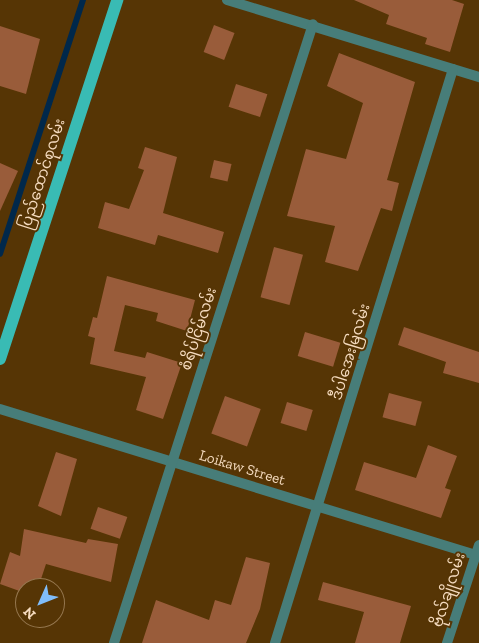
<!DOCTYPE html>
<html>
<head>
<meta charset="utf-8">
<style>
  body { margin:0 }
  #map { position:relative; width:479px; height:643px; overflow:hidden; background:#563505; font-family:"Zilla Slab","Noto Sans Myanmar",serif }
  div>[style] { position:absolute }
  .stream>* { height:5.5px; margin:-2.75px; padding:0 2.75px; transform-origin:2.75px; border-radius:2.75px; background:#00284b }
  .building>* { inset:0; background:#995c3a; transform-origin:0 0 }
  .minor>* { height:10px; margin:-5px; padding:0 5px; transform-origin:5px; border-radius:5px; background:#477d79 }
  .primary>* { height:12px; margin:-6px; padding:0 6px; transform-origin:6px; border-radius:6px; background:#39bbb4 }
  span { translate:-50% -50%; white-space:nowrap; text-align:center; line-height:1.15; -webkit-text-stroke:4px #563505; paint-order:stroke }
  .street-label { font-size:15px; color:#f4dabe }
  .north { position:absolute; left:15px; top:578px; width:50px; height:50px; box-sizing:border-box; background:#563505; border:1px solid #95774f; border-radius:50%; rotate:226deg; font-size:14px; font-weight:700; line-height:20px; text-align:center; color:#f4dabe }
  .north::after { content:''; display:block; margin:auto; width:18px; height:22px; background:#80bdfa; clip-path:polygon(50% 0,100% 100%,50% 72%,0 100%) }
</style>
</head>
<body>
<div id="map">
  <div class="stream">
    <div style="left:0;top:254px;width:267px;rotate:-71.9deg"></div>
  </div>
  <div class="building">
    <div style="clip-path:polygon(354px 0,452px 0,464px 4px,450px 52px,425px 44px,427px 38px,386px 24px,389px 15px)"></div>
    <div style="left:214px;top:25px;width:22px;height:29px;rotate:21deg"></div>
    <div style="clip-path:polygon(0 26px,40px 39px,26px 94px,0 86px)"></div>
    <div style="clip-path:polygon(339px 53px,415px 82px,387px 180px,399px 183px,392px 211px,381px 208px,358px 271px,325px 262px,335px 226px,287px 216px,306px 149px,346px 159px,363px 103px,327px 86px)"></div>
    <div style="left:236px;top:84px;width:33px;height:24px;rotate:18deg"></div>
    <div style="clip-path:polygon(145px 147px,177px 157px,163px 213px,224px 232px,218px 253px,158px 235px,155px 245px,98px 228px,105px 202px,129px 209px,144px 170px,138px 168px)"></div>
    <div style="left:214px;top:160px;width:18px;height:18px;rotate:13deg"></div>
    <div style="clip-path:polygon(0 163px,18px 171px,0 211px)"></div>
    <div style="left:274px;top:247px;width:30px;height:52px;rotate:15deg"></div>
    <div style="clip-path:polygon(107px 276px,195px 300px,187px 331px,156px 321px,158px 313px,125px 305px,114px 351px,145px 358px,147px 352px,182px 363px,163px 419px,136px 410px,146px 377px,90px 364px,95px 338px,88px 336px,93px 317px,97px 318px)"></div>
    <div style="clip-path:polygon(404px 327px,479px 352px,479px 383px,443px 373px,446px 362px,398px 345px)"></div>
    <div style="left:305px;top:332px;width:37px;height:25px;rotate:17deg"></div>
    <div style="left:389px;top:393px;width:34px;height:25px;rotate:15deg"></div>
    <div style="left:225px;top:396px;width:38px;height:40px;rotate:20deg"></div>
    <div style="left:287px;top:402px;width:27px;height:22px;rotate:17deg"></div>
    <div style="clip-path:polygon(428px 445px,457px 456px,445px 488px,451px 490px,441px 518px,355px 490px,364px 462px,416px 478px)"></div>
    <div style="clip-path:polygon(56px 452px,77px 459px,61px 516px,38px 506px)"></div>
    <div style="left:98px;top:507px;width:31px;height:23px;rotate:19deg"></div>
    <div style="clip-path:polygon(24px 529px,86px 543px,88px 539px,118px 544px,111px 582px,46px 564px,38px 588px,25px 588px,25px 593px,0 584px,10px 552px,20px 556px)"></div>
    <div style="clip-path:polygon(246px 557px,270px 563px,260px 609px,246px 643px,142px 643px,156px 600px,209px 620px,215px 600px,231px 605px)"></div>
    <div style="clip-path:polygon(323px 582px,411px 606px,400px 643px,355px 643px,364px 612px,318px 600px)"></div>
  </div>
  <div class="minor">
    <div style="left:227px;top:0;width:264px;rotate:17deg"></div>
    <div style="left:0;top:409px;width:501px;rotate:17.06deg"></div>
    <div style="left:114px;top:643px;width:650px;rotate:-72.18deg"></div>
    <div style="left:275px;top:643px;width:601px;rotate:-72.77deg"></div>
    <div style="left:447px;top:643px;width:103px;rotate:-71.9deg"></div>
  </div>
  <div class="primary">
    <div style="left:0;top:359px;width:378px;rotate:-71.9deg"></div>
  </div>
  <div class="street-label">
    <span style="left:43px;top:174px;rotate:-72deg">ပြည်ထောင်စုလမ်း</span>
    <span style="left:199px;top:329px;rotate:-72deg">စံရိပ်ငြိမ်လမ်း</span>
    <span style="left:351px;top:352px;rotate:-73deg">ဒီပါအေးမြလမ်း</span>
    <span style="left:242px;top:468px;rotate:17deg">Loikaw Street</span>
    <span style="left:449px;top:590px;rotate:-72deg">ဗိုလ်ချိုလမ်း</span>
  </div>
  <div class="north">N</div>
</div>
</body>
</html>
